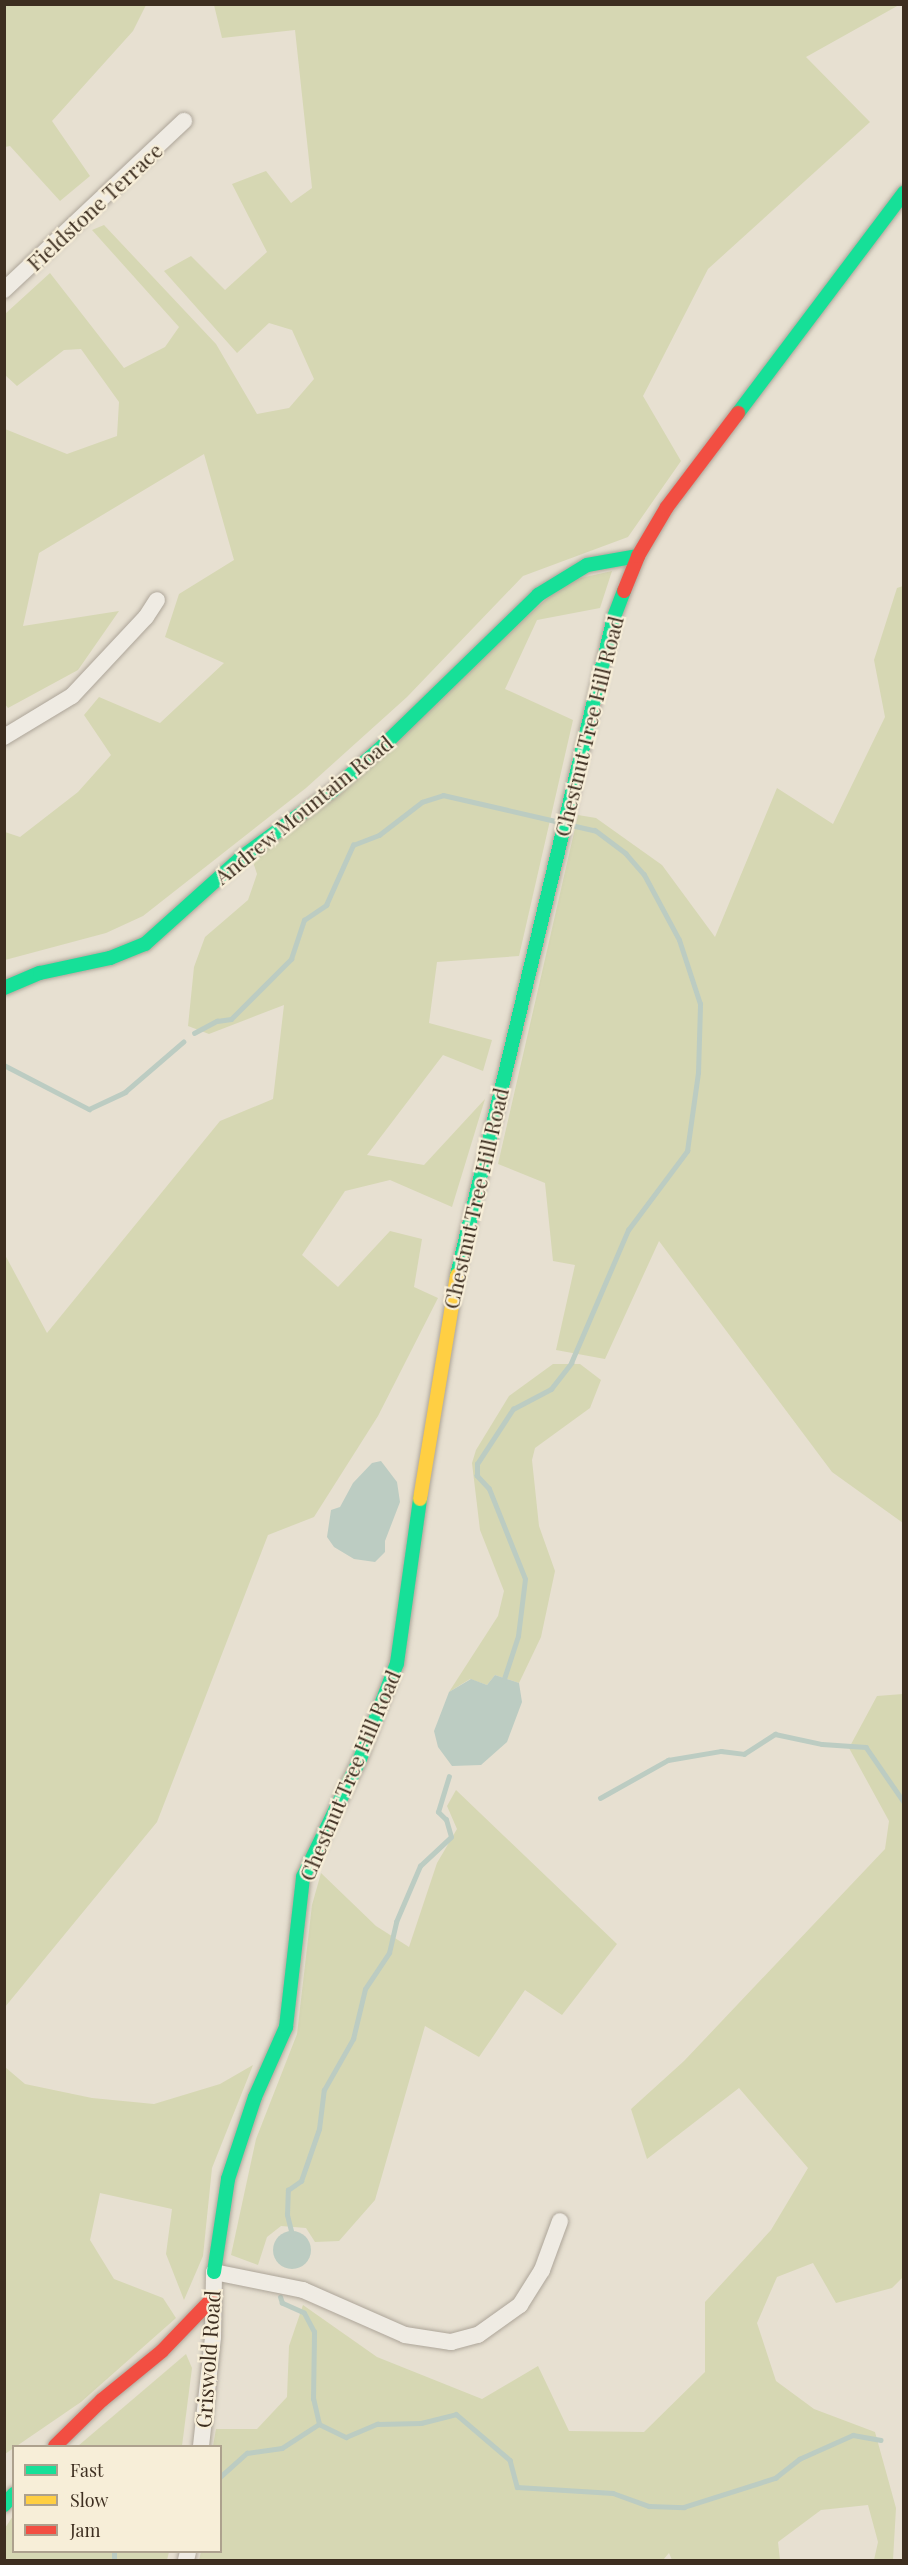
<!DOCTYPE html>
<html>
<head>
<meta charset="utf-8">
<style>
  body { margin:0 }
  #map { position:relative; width:908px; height:2565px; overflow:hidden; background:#e7e0d1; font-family:"Playfair Display",serif }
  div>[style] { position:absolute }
  .green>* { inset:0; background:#d6d7b3 }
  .water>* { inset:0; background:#bcccc2 }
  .round { border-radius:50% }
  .stream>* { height:4.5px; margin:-2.25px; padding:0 2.25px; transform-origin:2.25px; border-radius:2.25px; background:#bcccc2 }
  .roads { filter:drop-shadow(0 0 2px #ada599) drop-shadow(0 0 2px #ada599) }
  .street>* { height:16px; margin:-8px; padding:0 8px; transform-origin:8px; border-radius:8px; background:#efebe3 }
  .fast>* { height:14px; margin:-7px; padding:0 7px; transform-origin:7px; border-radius:7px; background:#16e098 }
  .slow>* { height:14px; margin:-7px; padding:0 7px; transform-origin:7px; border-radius:7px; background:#ffcf43 }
  .jam>* { height:14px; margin:-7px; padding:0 7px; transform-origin:7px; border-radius:7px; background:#f24e42 }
  span { translate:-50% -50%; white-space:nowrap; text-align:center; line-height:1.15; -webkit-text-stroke:4.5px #f7eed8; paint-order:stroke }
  .street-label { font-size:21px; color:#3d2e20 }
  .frame { position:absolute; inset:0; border:6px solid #3d2e20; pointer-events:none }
  .legend { position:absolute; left:12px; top:2445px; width:210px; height:108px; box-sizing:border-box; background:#f7eed8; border:2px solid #ada18e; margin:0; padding:8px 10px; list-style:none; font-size:18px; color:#3d2e20 }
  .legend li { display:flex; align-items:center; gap:12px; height:30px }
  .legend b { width:30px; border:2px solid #ada18e }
</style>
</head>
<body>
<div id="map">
  <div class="green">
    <div style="clip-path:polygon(4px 5px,146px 5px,133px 31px,52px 121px,90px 176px,60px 201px,10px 146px,5px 147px)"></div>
    <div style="clip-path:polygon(214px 5px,899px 5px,806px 57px,870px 122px,708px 269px,643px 396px,681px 461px,628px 537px,523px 576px,407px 697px,306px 788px,143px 916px,106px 933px,5px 960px,5px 832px,20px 837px,78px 792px,111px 755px,84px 715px,99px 697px,160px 723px,224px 663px,165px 637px,179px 594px,234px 560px,204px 454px,39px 553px,23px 626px,119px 611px,78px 670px,8px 708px,4px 703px,5px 429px,67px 454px,117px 436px,119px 402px,81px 349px,64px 350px,17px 386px,5px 375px,5px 314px,50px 273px,124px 368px,165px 347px,179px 327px,92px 230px,104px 225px,216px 344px,257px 414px,289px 408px,314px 379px,292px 330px,269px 323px,237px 353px,164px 271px,191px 256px,225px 290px,267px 252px,232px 184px,266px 171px,291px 203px,312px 188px,295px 30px,222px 38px)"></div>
    <div style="clip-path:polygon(612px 571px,600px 608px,537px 620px,505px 689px,573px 720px,519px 956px,437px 962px,429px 1023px,492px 1040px,483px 1071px,443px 1055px,367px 1155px,424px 1165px,485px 1099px,452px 1207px,390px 1180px,345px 1191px,302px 1255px,338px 1287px,390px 1231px,422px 1239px,414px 1287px,438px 1298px,378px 1416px,314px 1517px,268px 1535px,157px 1822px,5px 2007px,4px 1253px,47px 1333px,220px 1121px,273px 1099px,284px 1005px,209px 1034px,188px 1026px,194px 967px,205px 937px,248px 900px,257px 874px,252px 859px,567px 581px)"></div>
    <div style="clip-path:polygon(903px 586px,904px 586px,903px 1523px,832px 1472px,659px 1241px,605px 1359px,556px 1350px,575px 1265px,553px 1261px,545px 1183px,498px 1164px,578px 815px,596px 818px,662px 865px,715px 937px,777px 788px,833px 824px,885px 717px,874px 660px,897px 588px)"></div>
    <div style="clip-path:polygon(553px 1364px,580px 1364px,601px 1380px,590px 1408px,535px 1448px,532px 1460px,539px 1526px,555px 1571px,541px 1637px,519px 1683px,495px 1675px,487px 1685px,470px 1679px,449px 1692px,498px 1616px,504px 1591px,480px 1530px,472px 1463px,476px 1450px,509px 1396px)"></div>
    <div style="clip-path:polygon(903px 1694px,903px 2277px,892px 2288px,836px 2303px,813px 2263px,777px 2277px,757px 2323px,776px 2381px,814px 2409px,875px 2432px,896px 2508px,893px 2560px,874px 2560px,878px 2542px,868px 2505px,821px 2510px,778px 2542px,780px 2560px,672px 2560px,669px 2553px,663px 2560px,199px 2560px,201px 2552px,220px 2552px,220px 2446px,213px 2446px,216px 2429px,257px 2429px,287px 2397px,289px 2346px,303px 2305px,377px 2357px,482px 2399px,538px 2366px,569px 2431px,644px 2432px,705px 2372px,705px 2302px,771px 2230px,808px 2168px,739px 2088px,647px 2159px,631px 2109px,684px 2061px,885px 1849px,889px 1821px,849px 1748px,877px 1696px)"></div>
    <div style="clip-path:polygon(456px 1790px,617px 1944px,562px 2015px,525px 1990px,479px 2057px,425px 2026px,375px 2200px,339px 2241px,315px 2242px,306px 2228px,281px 2226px,267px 2237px,258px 2265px,231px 2255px,256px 2139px,297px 2034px,312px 1905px,321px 1873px,376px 1926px,409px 1947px,437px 1863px,457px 1829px,447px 1806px)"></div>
    <div style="clip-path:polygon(253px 2065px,212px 2168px,203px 2256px,184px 2300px,166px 2254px,172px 2209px,100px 2193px,90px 2240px,114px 2279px,163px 2298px,176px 2318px,81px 2402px,5px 2454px,5px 2067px,25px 2084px,92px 2098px,154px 2104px,220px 2084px)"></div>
    <div style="clip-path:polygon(186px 2354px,192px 2368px,182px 2446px,78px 2446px)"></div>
    <div style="clip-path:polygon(13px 2516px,14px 2552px,169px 2552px,167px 2560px,5px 2560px,5px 2528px)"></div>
  </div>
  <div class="water">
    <div style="clip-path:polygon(381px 1461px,397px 1482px,400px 1502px,385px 1541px,385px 1552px,375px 1562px,354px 1559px,334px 1547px,327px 1537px,331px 1510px,340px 1507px,353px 1483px,372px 1463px)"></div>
    <div style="clip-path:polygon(495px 1675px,519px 1683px,522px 1702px,507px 1742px,481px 1765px,452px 1766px,438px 1747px,434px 1731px,449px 1692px,471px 1679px,487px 1685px)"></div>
    <div class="round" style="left:273px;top:2231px;width:38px;height:38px"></div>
  </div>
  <div class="stream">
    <div style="left:194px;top:1033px;width:26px;rotate:-28deg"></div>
    <div style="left:217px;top:1021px;width:14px;rotate:-8deg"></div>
    <div style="left:231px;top:1019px;width:85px;rotate:-45deg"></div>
    <div style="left:291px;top:959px;width:41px;rotate:-71.6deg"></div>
    <div style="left:304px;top:920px;width:27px;rotate:-34deg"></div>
    <div style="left:326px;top:905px;width:66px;rotate:-65.8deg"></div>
    <div style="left:353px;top:845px;width:28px;rotate:-21deg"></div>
    <div style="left:379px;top:835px;width:54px;rotate:-37.5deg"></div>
    <div style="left:422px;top:802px;width:22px;rotate:-18deg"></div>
    <div style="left:443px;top:795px;width:116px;rotate:13deg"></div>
    <div style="left:4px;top:1065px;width:96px;rotate:27.4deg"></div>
    <div style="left:89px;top:1109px;width:40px;rotate:-25deg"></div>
    <div style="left:125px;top:1092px;width:77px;rotate:-40.8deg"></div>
    <div style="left:503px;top:1682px;width:48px;rotate:-71.9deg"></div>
    <div style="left:518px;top:1636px;width:57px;rotate:-83deg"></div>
    <div style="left:525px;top:1579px;width:97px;rotate:-111.8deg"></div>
    <div style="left:489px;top:1489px;width:18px;rotate:-133deg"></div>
    <div style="left:477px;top:1476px;width:12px;rotate:-90deg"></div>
    <div style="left:477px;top:1464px;width:66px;rotate:-56.8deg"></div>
    <div style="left:513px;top:1409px;width:43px;rotate:-27.8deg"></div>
    <div style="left:551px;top:1389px;width:33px;rotate:-52deg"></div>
    <div style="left:571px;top:1363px;width:145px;rotate:-66.8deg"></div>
    <div style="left:628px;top:1230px;width:99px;rotate:-53.2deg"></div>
    <div style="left:687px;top:1151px;width:79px;rotate:-82deg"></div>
    <div style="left:698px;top:1073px;width:69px;rotate:-88.3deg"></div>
    <div style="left:700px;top:1004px;width:67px;rotate:-108.2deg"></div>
    <div style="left:679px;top:940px;width:74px;rotate:-118.3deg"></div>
    <div style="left:644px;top:875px;width:28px;rotate:-131deg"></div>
    <div style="left:626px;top:854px;width:39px;rotate:-143deg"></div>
    <div style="left:595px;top:831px;width:22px;rotate:-167deg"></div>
    <div style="left:600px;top:1798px;width:78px;rotate:-29.2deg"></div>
    <div style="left:668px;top:1760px;width:54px;rotate:-9.6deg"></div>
    <div style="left:721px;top:1751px;width:23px;rotate:7deg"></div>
    <div style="left:744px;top:1754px;width:37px;rotate:-33deg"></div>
    <div style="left:775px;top:1734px;width:48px;rotate:12deg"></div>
    <div style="left:822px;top:1744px;width:44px;rotate:3.9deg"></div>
    <div style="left:866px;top:1747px;width:67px;rotate:55.4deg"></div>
    <div style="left:292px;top:2235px;width:21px;rotate:-104deg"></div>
    <div style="left:287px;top:2215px;width:25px;rotate:-88deg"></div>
    <div style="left:288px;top:2190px;width:16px;rotate:-35deg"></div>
    <div style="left:301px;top:2181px;width:55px;rotate:-70.9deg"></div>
    <div style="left:319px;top:2129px;width:39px;rotate:-83deg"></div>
    <div style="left:324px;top:2090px;width:59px;rotate:-60.4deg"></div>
    <div style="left:353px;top:2039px;width:51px;rotate:-76.5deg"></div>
    <div style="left:365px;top:1989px;width:43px;rotate:-56.3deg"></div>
    <div style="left:389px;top:1953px;width:32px;rotate:-77deg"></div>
    <div style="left:396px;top:1922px;width:61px;rotate:-66.8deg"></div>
    <div style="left:420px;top:1866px;width:42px;rotate:-43.1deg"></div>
    <div style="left:451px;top:1837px;width:18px;rotate:-106deg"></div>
    <div style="left:446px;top:1820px;width:11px;rotate:-135deg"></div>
    <div style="left:438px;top:1812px;width:37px;rotate:-73deg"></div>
    <div style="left:319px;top:2424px;width:30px;rotate:26deg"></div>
    <div style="left:346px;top:2437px;width:34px;rotate:-23deg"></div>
    <div style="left:377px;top:2424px;width:44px;rotate:-1.3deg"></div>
    <div style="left:421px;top:2423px;width:36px;rotate:-14deg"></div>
    <div style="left:456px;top:2414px;width:71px;rotate:40.4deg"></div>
    <div style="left:510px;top:2460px;width:28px;rotate:75deg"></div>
    <div style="left:517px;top:2487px;width:96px;rotate:3.6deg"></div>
    <div style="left:613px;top:2493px;width:38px;rotate:20deg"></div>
    <div style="left:649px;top:2506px;width:35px;rotate:2deg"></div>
    <div style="left:684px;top:2507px;width:96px;rotate:-17.7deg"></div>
    <div style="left:775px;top:2478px;width:31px;rotate:-38deg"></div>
    <div style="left:799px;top:2459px;width:59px;rotate:-24deg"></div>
    <div style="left:853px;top:2435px;width:28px;rotate:10deg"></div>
    <div style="left:220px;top:2477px;width:36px;rotate:-42deg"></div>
    <div style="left:247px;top:2453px;width:35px;rotate:-8deg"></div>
    <div style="left:282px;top:2448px;width:44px;rotate:-33deg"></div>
    <div style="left:319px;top:2424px;width:26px;rotate:-103deg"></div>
    <div style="left:313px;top:2399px;width:67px;rotate:-89.1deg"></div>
    <div style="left:314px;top:2332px;width:21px;rotate:-118deg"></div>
    <div style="left:304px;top:2313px;width:24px;rotate:-156deg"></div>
    <div style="left:282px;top:2303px;width:6px;rotate:-108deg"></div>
    <div style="left:114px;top:2560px;width:8px;rotate:-90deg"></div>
  </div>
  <div class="roads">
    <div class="street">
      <div style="left:4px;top:290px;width:247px;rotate:-43.2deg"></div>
      <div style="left:4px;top:737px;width:79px;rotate:-31.1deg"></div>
      <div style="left:72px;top:696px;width:108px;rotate:-46.9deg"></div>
      <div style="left:146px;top:617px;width:20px;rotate:-57deg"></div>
      <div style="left:201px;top:2446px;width:110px;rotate:-83.7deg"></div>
      <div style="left:213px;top:2337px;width:65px;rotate:-89.1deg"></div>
      <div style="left:214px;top:2272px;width:91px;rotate:11.4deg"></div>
      <div style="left:303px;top:2290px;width:111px;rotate:23.8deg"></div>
      <div style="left:405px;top:2335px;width:47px;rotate:8.7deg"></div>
      <div style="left:451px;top:2342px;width:28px;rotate:-15deg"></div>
      <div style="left:478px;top:2335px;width:52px;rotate:-35.5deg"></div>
      <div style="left:520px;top:2305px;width:41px;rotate:-57.8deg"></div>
      <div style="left:542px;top:2270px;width:52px;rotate:-69.8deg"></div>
      <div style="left:186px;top:2560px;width:8px;rotate:-76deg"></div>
    </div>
    <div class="fast">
      <div style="left:738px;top:413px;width:276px;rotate:-53deg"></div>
      <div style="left:4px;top:988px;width:39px;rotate:-23deg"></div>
      <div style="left:40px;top:973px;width:72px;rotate:-12.1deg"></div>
      <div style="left:110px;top:958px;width:38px;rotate:-22deg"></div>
      <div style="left:145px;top:944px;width:130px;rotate:-41.9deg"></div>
      <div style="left:242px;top:857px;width:112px;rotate:-36.3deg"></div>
      <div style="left:332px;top:791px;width:71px;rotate:-41.6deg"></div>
      <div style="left:385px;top:744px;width:214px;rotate:-44.2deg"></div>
      <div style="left:538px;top:595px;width:57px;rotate:-31.5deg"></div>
      <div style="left:587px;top:565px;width:52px;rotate:-10deg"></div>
      <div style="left:457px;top:1275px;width:676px;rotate:-76.58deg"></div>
      <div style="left:614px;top:617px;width:28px;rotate:-69deg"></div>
      <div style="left:214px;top:2272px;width:94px;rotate:-81.4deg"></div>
      <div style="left:228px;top:2179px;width:86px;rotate:-71.8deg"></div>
      <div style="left:255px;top:2097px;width:77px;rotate:-66.1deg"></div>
      <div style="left:286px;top:2027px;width:151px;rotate:-83.5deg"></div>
      <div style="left:303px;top:1877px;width:131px;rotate:-64.2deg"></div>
      <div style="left:360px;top:1759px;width:103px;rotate:-68.9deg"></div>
      <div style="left:397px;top:1663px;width:166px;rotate:-82deg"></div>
      <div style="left:4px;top:2505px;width:15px;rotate:-48deg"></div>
    </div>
    <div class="slow">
      <div style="left:420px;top:1499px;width:227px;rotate:-80.6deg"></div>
    </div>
    <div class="jam">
      <div style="left:624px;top:591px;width:38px;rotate:-68deg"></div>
      <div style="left:638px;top:556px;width:57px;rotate:-59.4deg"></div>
      <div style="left:667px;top:507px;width:118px;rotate:-52.9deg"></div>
      <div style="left:55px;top:2446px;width:66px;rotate:-44.4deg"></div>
      <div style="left:102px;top:2400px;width:77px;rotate:-39.2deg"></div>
      <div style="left:162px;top:2351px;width:72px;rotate:-46.1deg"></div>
    </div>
  </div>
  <div class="street-label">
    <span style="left:94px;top:206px;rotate:-43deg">Fieldstone Terrace</span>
    <span style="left:588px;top:726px;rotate:-76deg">Chestnut Tree Hill Road</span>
    <span style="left:303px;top:809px;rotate:-39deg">Andrew Mountain Road</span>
    <span style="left:475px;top:1198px;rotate:-77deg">Chestnut Tree Hill Road</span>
    <span style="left:349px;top:1775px;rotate:-67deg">Chestnut Tree Hill Road</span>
    <span style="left:207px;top:2359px;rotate:-86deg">Griswold Road</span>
  </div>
  <div class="frame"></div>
  <ul class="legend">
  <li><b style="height:8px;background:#16e098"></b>Fast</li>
  <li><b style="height:8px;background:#ffcf43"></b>Slow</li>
  <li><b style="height:8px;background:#f24e42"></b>Jam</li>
  </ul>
</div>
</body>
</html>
